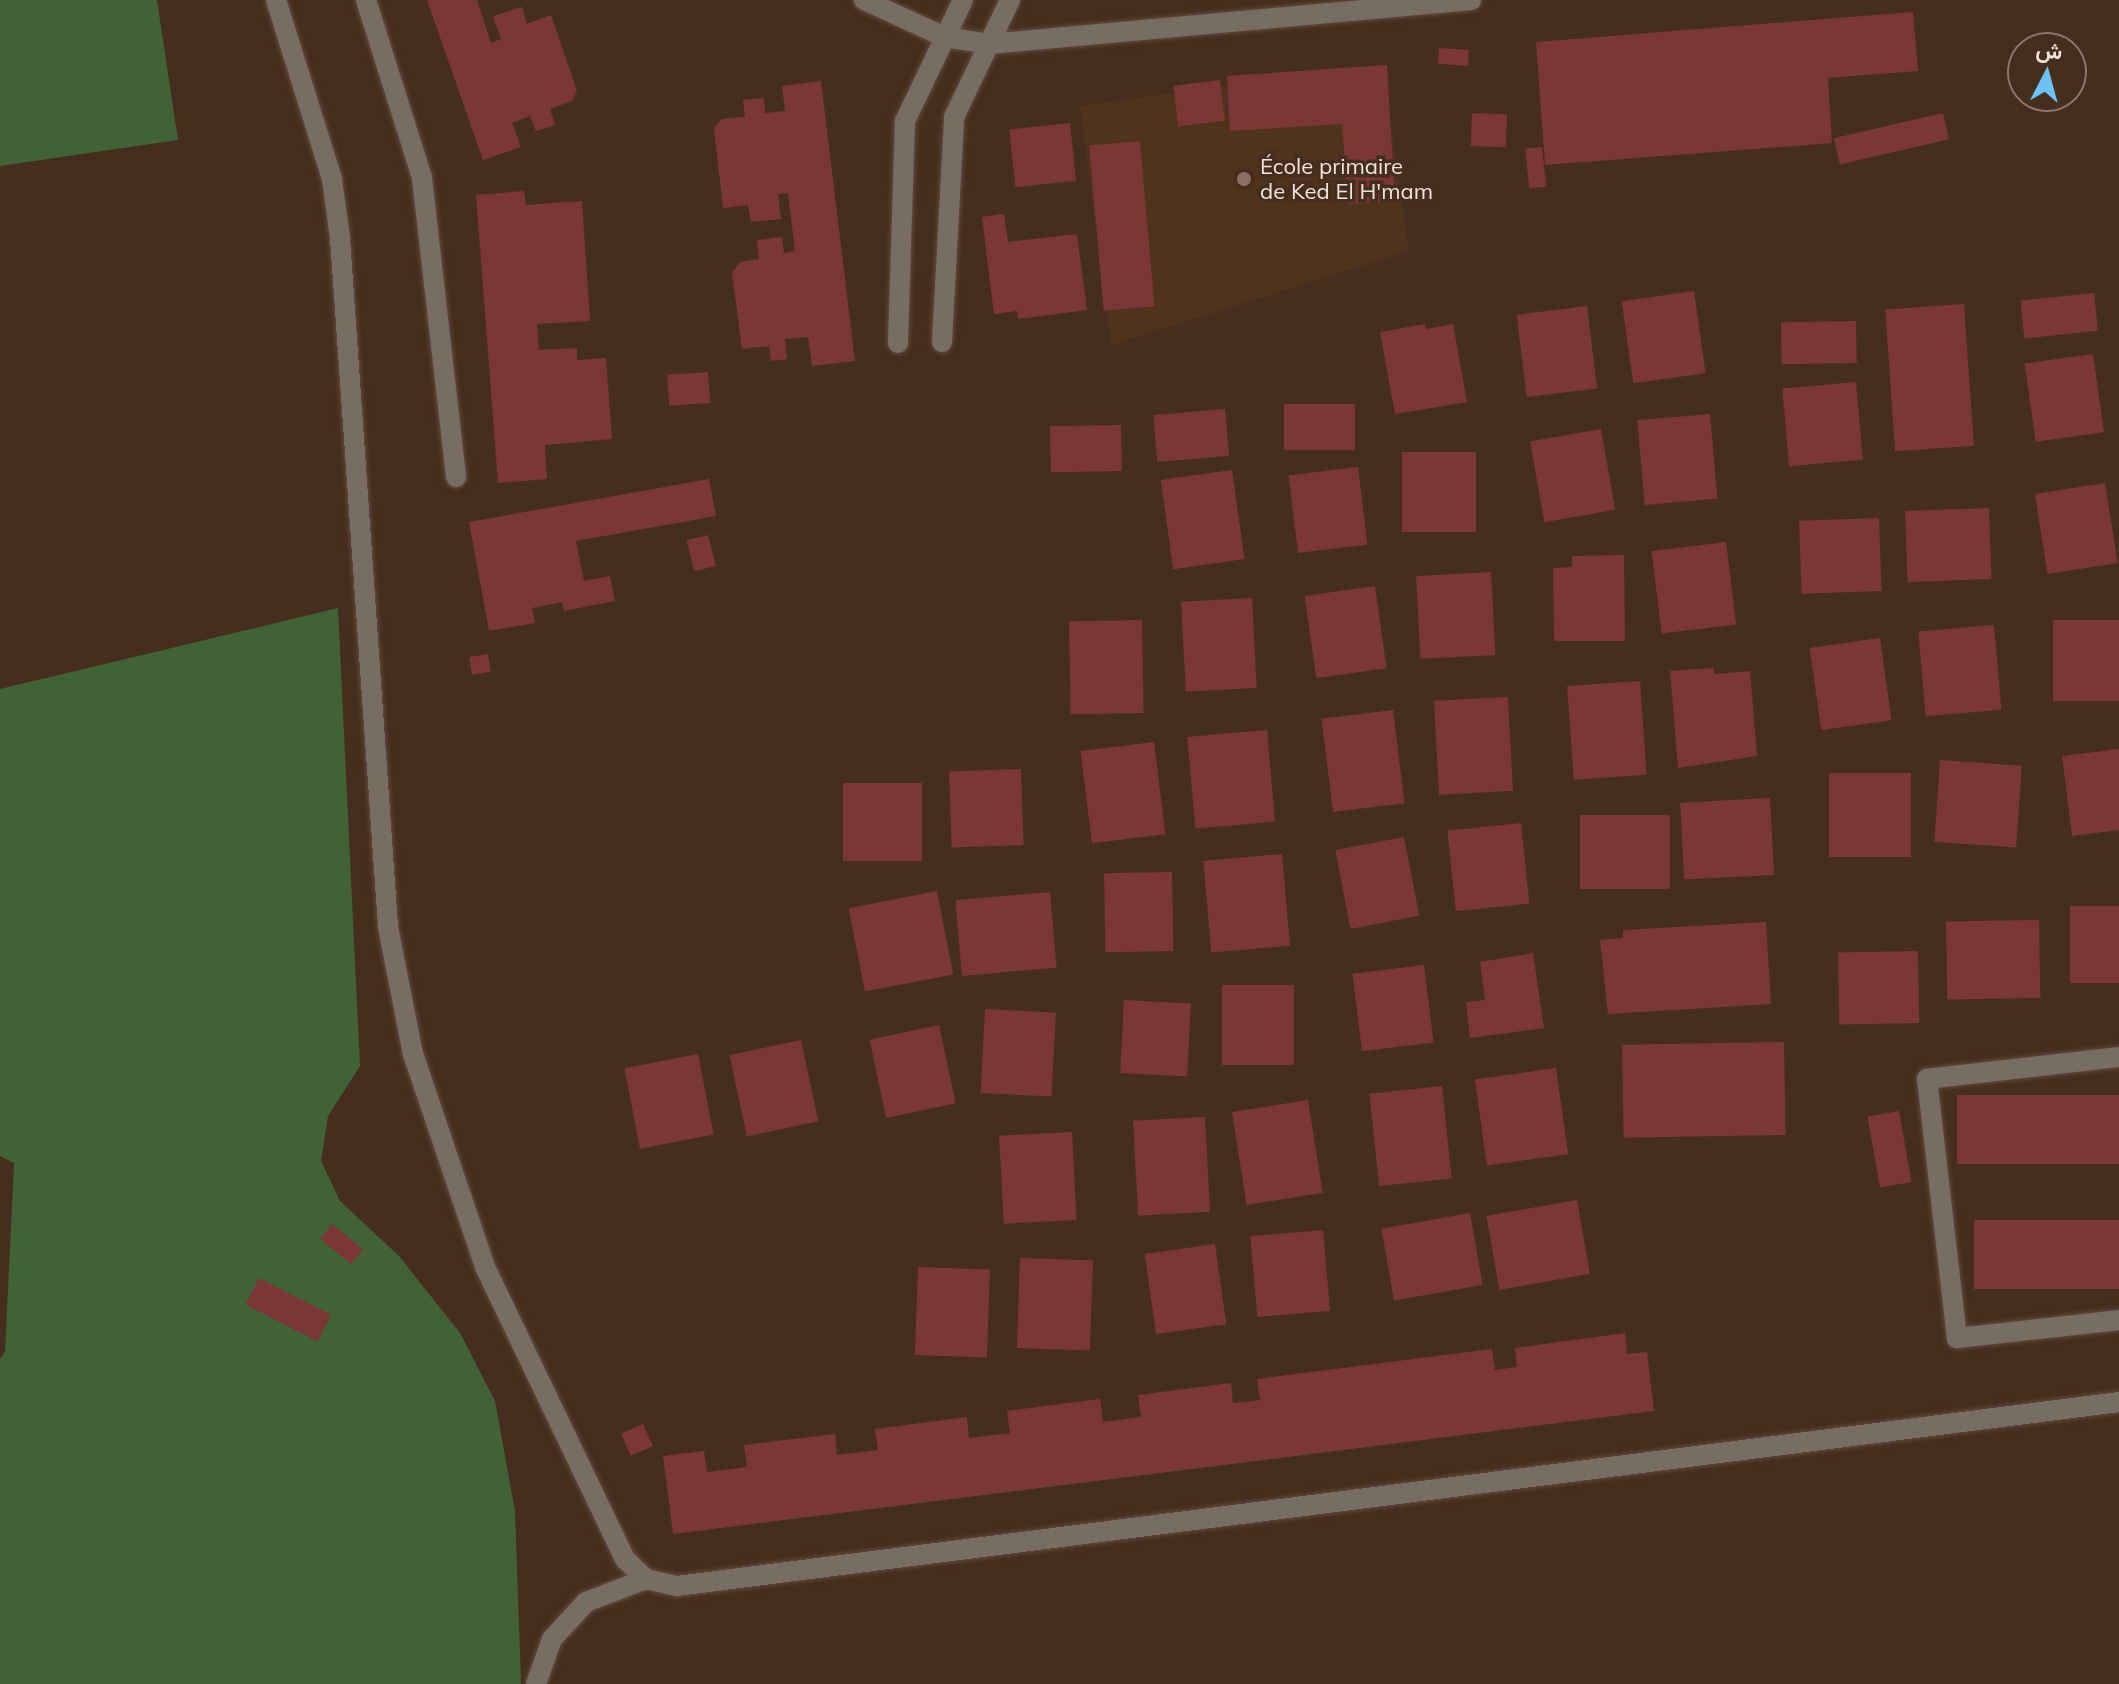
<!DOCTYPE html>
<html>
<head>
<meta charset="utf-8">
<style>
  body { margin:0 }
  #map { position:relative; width:2119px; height:1684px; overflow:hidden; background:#462e1e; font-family:Mulish,Vazirmatn,sans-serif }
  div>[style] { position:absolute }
  .built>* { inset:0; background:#50331d }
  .green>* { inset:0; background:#416137 }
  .building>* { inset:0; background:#7b3736; transform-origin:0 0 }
  .roads { filter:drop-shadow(0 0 2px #624b3c) drop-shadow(0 0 2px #624b3c) }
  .minor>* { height:20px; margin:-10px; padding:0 10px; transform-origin:10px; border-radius:10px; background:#786d63 }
  .dots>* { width:22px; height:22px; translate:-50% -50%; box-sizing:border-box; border:4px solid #462e1e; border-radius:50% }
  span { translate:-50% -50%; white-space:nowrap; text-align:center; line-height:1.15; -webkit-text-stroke:7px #462e1e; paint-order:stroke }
  .poi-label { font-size:22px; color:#f2e2d8 }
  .left { translate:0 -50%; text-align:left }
  .north { position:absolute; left:2007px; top:32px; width:80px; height:80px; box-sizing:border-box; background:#462e1e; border:2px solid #8b7668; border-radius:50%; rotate:6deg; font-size:22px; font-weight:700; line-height:32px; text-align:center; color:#f2e2d8 }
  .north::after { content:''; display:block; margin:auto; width:28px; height:36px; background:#6ec2f3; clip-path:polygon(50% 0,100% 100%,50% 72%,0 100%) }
</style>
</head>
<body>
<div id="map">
  <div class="built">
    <div style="clip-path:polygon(1382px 65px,1409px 251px,1111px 345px,1080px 106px)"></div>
  </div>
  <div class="green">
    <div style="clip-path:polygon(0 0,157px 0,178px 140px,0 166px)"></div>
    <div style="clip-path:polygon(338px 608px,360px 1066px,328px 1116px,321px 1161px,340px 1201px,399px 1256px,460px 1333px,495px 1401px,515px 1511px,521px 1684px,0 1684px,0 1359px,5px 1352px,14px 1163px,0 1156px,0 689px)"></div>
  </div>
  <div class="building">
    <div style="clip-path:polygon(427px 0,477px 0,491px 43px,501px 39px,493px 16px,522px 7px,527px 24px,551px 15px,577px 91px,572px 101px,550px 109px,555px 125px,536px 131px,530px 116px,512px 123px,521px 147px,483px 160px)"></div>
    <div style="clip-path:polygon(1913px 12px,1918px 71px,1828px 78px,1832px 143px,1545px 165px,1536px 42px)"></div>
    <div style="left:1469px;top:50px;width:16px;height:30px;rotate:94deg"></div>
    <div style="clip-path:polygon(1387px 65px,1395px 201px,1348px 204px,1342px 124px,1230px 131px,1227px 76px)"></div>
    <div style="left:1220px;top:80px;width:41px;height:47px;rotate:83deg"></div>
    <div style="clip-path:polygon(821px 81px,855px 361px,812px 366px,808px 337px,785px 339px,787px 359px,771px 361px,769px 346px,742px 349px,732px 273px,740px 262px,759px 259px,757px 240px,782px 237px,784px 253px,795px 251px,788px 193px,778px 194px,781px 219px,751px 222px,748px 205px,723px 208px,714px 128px,722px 119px,745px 117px,743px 100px,764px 98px,765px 113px,785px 111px,782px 86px)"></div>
    <div style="left:1472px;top:113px;width:35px;height:33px;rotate:2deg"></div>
    <div style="left:1943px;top:113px;width:27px;height:112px;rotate:77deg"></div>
    <div style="left:1070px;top:123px;width:58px;height:61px;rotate:84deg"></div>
    <div style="left:1140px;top:141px;width:166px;height:51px;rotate:85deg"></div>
    <div style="left:1542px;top:147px;width:40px;height:17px;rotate:84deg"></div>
    <div style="clip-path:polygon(524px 191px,526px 205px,582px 201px,590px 321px,537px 324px,539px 350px,577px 348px,577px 360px,606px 358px,612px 439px,545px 445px,547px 479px,498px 483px,476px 195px)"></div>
    <div style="clip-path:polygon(1004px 214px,1008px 242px,1077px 234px,1087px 310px,1018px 319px,1017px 311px,994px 314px,982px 217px)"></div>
    <div style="left:1694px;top:291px;width:83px;height:73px;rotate:82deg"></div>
    <div style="left:2094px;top:293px;width:38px;height:74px;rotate:84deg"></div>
    <div style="left:1964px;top:304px;width:142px;height:79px;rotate:86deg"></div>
    <div style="left:1587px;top:306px;width:83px;height:71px;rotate:83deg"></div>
    <div style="left:1856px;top:321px;width:42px;height:75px;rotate:89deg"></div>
    <div style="clip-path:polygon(1425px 324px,1426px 329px,1453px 324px,1467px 402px,1395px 414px,1380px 332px)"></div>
    <div style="left:2093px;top:354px;width:79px;height:69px;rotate:82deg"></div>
    <div style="left:708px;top:372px;width:31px;height:41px;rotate:86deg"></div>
    <div style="left:1856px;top:382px;width:78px;height:74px;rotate:85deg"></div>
    <div style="left:1355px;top:404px;width:46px;height:71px;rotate:90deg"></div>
    <div style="left:1225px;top:409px;width:47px;height:72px;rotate:85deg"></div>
    <div style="left:1710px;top:414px;width:85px;height:73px;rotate:85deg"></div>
    <div style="left:1121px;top:425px;width:46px;height:71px;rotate:89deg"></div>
    <div style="left:1601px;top:429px;width:82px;height:72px;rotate:80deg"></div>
    <div style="left:1476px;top:452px;width:80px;height:74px;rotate:90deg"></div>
    <div style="left:1358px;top:467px;width:78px;height:70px;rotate:83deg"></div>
    <div style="left:1232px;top:470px;width:90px;height:72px;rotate:82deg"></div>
    <div style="clip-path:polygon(709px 479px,716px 516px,576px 541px,584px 581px,610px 576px,615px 601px,564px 611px,562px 602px,532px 608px,535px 623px,489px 631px,469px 522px)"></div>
    <div style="left:2105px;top:483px;width:81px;height:71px;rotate:81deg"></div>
    <div style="left:1989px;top:508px;width:71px;height:84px;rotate:88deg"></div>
    <div style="left:1879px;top:518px;width:73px;height:80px;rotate:88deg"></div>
    <div style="left:708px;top:535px;width:32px;height:22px;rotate:76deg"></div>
    <div style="left:1726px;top:542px;width:83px;height:75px;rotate:83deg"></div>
    <div style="clip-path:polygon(1624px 555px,1625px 641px,1554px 641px,1553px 568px,1572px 567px,1572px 556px)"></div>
    <div style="left:1491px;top:572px;width:83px;height:75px;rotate:87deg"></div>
    <div style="left:1375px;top:586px;width:83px;height:71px;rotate:82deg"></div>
    <div style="left:1252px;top:598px;width:90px;height:71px;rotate:87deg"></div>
    <div style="left:1142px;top:620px;width:93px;height:73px;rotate:89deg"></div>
    <div style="left:2119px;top:620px;width:81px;height:66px;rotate:90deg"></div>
    <div style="left:1994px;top:625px;width:85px;height:76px;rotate:85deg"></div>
    <div style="left:1880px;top:638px;width:83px;height:71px;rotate:82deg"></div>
    <div style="left:488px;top:654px;width:18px;height:19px;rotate:81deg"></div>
    <div style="clip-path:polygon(1714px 668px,1714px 674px,1750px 671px,1757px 756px,1678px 768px,1670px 671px)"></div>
    <div style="left:1640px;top:681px;width:94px;height:73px;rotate:86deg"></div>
    <div style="left:1508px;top:697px;width:94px;height:74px;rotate:87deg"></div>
    <div style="left:1393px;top:710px;width:94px;height:72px;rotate:83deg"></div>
    <div style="left:1267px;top:730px;width:92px;height:80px;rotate:85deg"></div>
    <div style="left:1154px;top:742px;width:93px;height:74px;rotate:83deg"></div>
    <div style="clip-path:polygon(2119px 749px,2119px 830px,2072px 836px,2062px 756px)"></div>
    <div style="left:1940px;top:760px;width:82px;height:82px;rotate:4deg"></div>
    <div style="left:1021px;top:769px;width:76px;height:72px;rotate:88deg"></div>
    <div style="left:1829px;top:773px;width:82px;height:84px"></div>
    <div style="left:843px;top:783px;width:79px;height:78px"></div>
    <div style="left:1770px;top:798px;width:77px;height:90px;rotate:87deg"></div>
    <div style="left:1580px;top:815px;width:90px;height:74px"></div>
    <div style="left:1521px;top:823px;width:81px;height:74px;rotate:84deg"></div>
    <div style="left:1404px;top:837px;width:80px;height:70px;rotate:79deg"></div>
    <div style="left:1282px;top:854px;width:92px;height:79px;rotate:85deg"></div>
    <div style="left:1172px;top:872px;width:79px;height:68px;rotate:89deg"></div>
    <div style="left:937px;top:891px;width:85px;height:90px;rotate:79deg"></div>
    <div style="left:1050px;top:892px;width:76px;height:95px;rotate:85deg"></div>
    <div style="left:2070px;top:906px;width:49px;height:77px"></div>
    <div style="left:2039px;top:920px;width:78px;height:93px;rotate:89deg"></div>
    <div style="clip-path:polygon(1766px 922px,1771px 1004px,1608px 1014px,1600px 940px,1623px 938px,1623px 930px)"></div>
    <div style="left:1918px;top:951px;width:72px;height:80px;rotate:89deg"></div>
    <div style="clip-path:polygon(1533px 953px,1544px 1028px,1470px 1038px,1466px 1002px,1485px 1000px,1480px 962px)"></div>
    <div style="left:1424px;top:965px;width:78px;height:72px;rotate:83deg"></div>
    <div style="left:1222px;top:985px;width:72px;height:80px"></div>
    <div style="left:1124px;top:1000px;width:67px;height:73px;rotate:3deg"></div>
    <div style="left:985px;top:1009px;width:71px;height:84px;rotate:3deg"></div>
    <div style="left:939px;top:1025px;width:80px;height:71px;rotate:78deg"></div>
    <div style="left:801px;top:1040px;width:83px;height:73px;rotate:78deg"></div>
    <div style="left:1784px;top:1042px;width:93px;height:162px;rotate:89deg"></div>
    <div style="left:698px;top:1054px;width:82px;height:75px;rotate:79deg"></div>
    <div style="left:1556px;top:1068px;width:87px;height:82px;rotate:82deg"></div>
    <div style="left:1442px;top:1086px;width:93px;height:73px;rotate:84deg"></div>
    <div style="left:2119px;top:1095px;width:69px;height:162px;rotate:90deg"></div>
    <div style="left:1308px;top:1100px;width:94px;height:77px;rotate:81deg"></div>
    <div style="left:1899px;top:1111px;width:72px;height:32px;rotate:80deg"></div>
    <div style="left:1205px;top:1117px;width:95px;height:72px;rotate:87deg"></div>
    <div style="left:1072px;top:1132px;width:88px;height:73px;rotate:87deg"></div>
    <div style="left:1577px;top:1200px;width:75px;height:92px;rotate:80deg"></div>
    <div style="left:1470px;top:1213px;width:73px;height:90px;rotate:80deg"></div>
    <div style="left:2119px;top:1220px;width:69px;height:145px;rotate:90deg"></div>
    <div style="left:332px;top:1224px;width:40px;height:19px;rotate:39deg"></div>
    <div style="left:1323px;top:1230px;width:81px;height:73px;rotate:85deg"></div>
    <div style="left:1215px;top:1244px;width:81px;height:71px;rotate:82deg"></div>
    <div style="left:1020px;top:1258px;width:73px;height:90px;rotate:2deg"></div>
    <div style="left:918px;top:1267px;width:72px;height:88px;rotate:2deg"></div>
    <div style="left:259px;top:1278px;width:81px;height:30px;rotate:27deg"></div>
    <div style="clip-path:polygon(1625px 1333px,1627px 1354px,1647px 1352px,1654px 1411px,673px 1534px,663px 1456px,704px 1451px,707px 1472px,747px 1467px,744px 1445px,835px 1434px,837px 1455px,878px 1450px,875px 1429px,967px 1417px,969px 1438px,1010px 1433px,1007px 1411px,1100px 1399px,1103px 1422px,1141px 1417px,1138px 1395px,1231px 1383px,1233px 1403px,1260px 1400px,1257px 1379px,1492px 1349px,1495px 1370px,1517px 1367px,1515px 1348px)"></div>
    <div style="left:643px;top:1424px;width:24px;height:24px;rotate:66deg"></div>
  </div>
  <div class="roads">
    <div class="minor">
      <div style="left:276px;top:0;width:188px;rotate:72.6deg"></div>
      <div style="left:332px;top:179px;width:60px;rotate:82.3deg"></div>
      <div style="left:340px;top:238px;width:691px;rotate:86.01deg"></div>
      <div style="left:388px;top:927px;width:129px;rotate:78.9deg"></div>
      <div style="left:413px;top:1054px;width:225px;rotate:71.3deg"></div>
      <div style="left:485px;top:1267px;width:324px;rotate:64.4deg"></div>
      <div style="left:625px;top:1559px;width:29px;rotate:44deg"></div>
      <div style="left:646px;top:1579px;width:32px;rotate:13deg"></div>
      <div style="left:677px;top:1586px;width:1454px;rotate:-7.27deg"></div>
      <div style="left:366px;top:0;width:187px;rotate:72.5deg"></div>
      <div style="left:422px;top:178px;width:301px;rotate:83.5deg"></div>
      <div style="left:864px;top:0;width:89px;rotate:24.6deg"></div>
      <div style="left:945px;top:37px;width:45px;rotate:9deg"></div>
      <div style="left:989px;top:44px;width:484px;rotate:-5.2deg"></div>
      <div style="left:942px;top:342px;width:225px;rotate:-86.9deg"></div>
      <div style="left:954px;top:117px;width:130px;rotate:-64.4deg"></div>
      <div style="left:898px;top:343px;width:222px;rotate:-88.2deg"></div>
      <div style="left:905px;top:121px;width:134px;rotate:-64.4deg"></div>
      <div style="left:2119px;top:1057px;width:193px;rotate:173.5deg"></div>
      <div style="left:1927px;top:1079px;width:261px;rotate:83.4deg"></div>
      <div style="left:1957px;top:1338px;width:163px;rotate:-6.3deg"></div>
      <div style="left:536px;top:1684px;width:48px;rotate:-70.4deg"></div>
      <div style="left:552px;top:1639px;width:50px;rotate:-47.4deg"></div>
      <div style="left:586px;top:1602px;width:64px;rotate:-21deg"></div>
    </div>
  </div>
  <div class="dots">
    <div style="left:1244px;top:179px;background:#8d6e63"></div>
  </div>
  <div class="poi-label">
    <span class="left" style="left:1260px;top:179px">École primaire<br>de Ked El H'mam</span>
  </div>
  <div class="north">ش</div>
</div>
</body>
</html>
